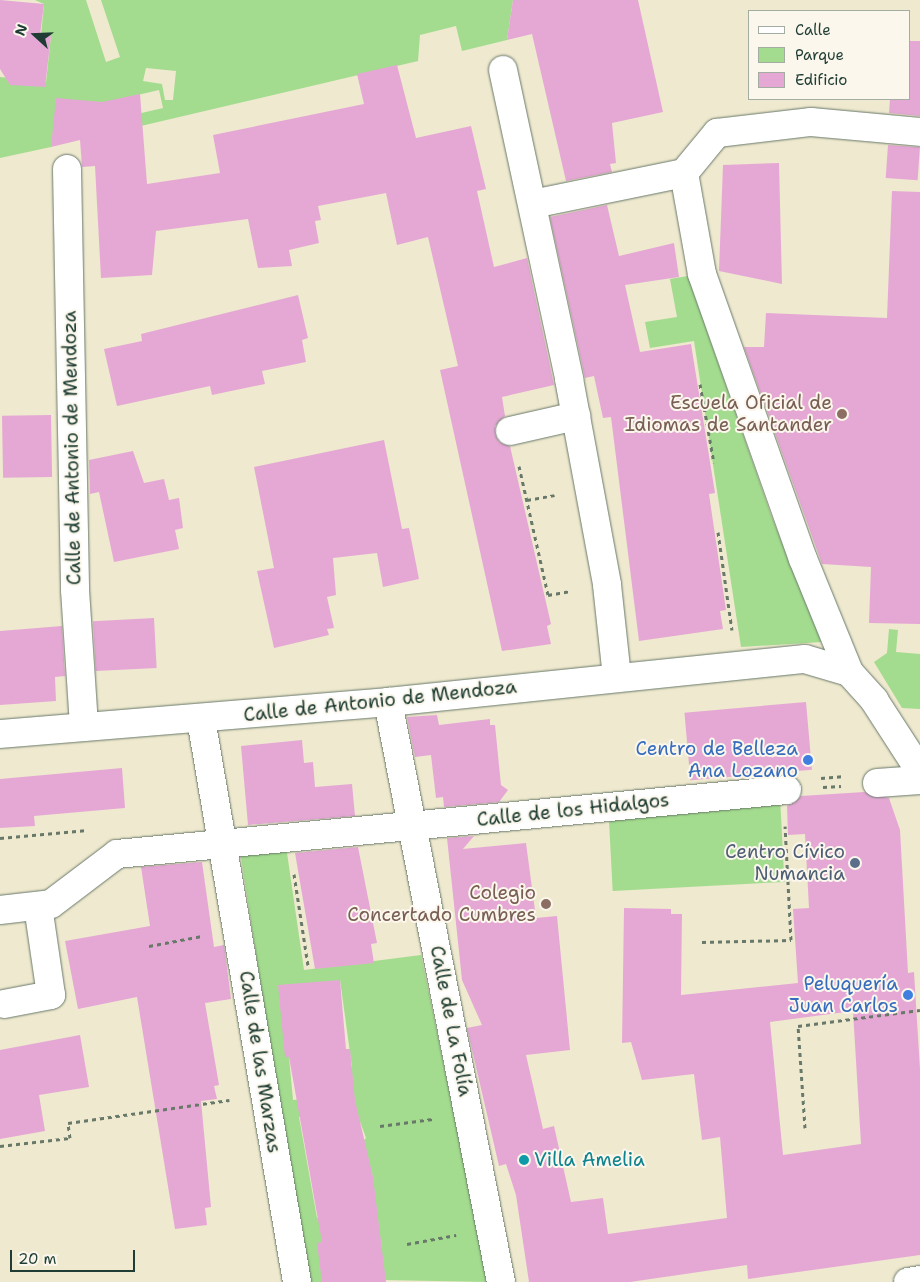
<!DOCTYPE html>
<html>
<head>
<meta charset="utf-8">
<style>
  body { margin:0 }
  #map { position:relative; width:920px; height:1282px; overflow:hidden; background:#efe9cf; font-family:"Shantell Sans",sans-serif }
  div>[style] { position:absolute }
  .green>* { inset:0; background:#a3dc8e; transform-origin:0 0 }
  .building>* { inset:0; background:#e5a8d5; transform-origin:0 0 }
  .path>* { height:3px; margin-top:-1.5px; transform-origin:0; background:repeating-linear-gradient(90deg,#68796a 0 4px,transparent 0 8px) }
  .roads { filter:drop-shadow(0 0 1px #68796a) drop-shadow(0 0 1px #68796a) }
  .minor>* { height:28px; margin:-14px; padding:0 14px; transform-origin:14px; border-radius:14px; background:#fff }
  .dots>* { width:14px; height:14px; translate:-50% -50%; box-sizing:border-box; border:2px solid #fbf7ec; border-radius:50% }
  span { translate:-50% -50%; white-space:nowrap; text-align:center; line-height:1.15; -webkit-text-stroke:4px #fbf7ec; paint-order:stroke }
  .education-label { font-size:19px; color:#785e54 }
  .right { translate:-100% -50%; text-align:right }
  .street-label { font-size:19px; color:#1f3d34 }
  .shop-label { font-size:19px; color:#366cbe }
  .service-label { font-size:19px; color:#4e5e75 }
  .culture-label { font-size:19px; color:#0d838f }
  .left { translate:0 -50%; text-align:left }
  .legend { position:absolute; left:748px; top:10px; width:162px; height:90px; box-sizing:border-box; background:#fbf7ec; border:1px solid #a3ada2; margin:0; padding:6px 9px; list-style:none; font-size:15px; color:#1f3d34 }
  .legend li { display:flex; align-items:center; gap:10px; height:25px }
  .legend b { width:25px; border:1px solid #a3ada2 }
  .north { position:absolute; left:10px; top:10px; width:50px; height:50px; -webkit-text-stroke:4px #fbf7ec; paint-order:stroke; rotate:290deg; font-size:14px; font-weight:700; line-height:20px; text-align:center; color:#1f3d34 }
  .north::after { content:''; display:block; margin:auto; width:18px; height:22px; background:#1f3d34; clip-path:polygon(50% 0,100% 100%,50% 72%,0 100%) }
  .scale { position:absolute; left:10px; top:1250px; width:125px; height:22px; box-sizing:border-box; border:2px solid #1f3d34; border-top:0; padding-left:6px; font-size:15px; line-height:18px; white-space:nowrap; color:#1f3d34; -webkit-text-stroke:4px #fbf7ec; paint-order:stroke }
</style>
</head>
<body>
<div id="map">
  <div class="green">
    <div style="clip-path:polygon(evenodd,35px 0,86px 0,106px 62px,120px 57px,101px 0,513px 0,507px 40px,462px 51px,456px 26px,420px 35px,418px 61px,128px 129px,118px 104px,51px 147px,0 158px,0 77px,46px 82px,51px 36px,41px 35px,44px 4px,35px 0,146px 68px,176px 71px,173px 100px,165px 100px,162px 84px,143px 81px,146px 68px,35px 0,159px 90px,163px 108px,133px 115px,129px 97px,159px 90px)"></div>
    <div style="clip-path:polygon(688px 276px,771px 515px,822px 642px,741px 647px,694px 341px,650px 348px,645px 322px,677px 317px,670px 279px)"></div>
    <div style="clip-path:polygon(889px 629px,898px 630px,896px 652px,920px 654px,920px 709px,902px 708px,874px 662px,887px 653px)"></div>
    <div style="left:780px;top:797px;width:85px;height:172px;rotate:87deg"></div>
    <div style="clip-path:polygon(evenodd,286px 846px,304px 970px,421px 955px,489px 1282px,382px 1280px,381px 1240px,322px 1282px,307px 1282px,240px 851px,286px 846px,340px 980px,352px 1067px,319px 1098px,293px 1100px,289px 1057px,285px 1057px,340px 980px,286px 846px,355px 1108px,366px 1138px,362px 1142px,373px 1177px,373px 1208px,317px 1218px,299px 1117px,355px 1108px)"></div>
  </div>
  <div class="building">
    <div style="clip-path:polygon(0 0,44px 4px,40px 35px,51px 36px,45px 87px,10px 85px,0 69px)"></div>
    <div style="clip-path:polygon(513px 0,638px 0,663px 112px,612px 123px,616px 163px,610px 164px,612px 172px,566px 181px,532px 34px,507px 40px)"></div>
    <div style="clip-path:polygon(909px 41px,920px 41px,920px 116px,889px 113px,890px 99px,909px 99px)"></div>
    <div style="clip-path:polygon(397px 65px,416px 138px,471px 126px,486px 189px,477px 191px,494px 267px,527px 258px,554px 385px,502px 397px,505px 416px,495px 426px,495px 434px,499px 442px,510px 446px,551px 624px,547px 626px,551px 644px,502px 651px,440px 370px,458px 366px,428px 237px,397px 245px,386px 193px,318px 206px,321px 220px,315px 221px,319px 243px,289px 250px,292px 266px,258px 268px,248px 219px,156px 231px,152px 275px,101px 278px,95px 166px,82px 167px,80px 140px,51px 147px,56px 98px,102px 102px,140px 94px,147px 184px,220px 173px,213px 135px,364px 104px,357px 74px)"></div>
    <div style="left:888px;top:145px;width:32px;height:33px;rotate:4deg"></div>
    <div style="clip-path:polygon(779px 163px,782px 284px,719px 271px,723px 165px)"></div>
    <div style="clip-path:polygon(892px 191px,920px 192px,920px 624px,869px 623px,871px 567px,822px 564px,744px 347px,764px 347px,766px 313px,887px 318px)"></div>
    <div style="clip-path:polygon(607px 205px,619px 256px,674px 243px,679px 277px,625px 285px,640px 352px,691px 344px,715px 493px,709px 494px,726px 610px,720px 611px,723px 629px,639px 641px,611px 417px,603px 418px,594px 376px,585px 378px,550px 217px)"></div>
    <div style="clip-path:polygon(298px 295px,308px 338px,302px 340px,306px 362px,262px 371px,265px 384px,212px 395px,210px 386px,117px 406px,104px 349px,142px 341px,141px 334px)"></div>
    <div style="left:51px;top:415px;width:62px;height:49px;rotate:89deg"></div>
    <div style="clip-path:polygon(384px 440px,402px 529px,409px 528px,419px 579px,383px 587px,377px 553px,333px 558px,336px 595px,327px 597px,334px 628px,327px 629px,329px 635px,274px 648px,257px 571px,274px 568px,254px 467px)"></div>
    <div style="clip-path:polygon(133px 451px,144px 483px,164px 479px,169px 500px,179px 498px,183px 528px,175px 530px,179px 549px,114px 562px,99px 492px,90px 494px,89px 460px)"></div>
    <div style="left:154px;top:618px;width:50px;height:61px;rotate:87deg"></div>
    <div style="clip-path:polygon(62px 626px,65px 676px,55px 677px,56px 701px,0 705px,0 631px)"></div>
    <div style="left:806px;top:702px;width:68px;height:122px;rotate:85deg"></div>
    <div style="clip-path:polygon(437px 715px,439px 725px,490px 719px,490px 725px,495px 725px,501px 785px,508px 790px,499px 802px,444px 807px,443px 797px,436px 798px,431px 755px,415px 757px,407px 717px)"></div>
    <div style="clip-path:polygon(302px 740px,304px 763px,313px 762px,315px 787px,352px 784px,355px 816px,248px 825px,241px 746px)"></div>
    <div style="clip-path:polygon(122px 768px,125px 808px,34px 816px,35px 826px,0 828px,0 779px)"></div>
    <div style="clip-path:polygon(evenodd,864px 792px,889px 798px,900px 830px,908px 973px,914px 972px,920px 1069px,920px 1255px,748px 1279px,747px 1265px,630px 1282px,529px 1282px,516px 1195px,506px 1164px,499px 1166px,467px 1028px,482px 1025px,462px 980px,447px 838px,474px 836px,463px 849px,526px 843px,536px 918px,557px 916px,570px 1050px,526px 1055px,543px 1129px,554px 1126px,571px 1202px,603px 1198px,608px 1234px,727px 1218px,720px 1137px,702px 1140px,694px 1074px,642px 1080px,631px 1042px,622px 1043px,624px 908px,671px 909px,671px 914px,682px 914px,681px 995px,798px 983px,793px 909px,809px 908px,805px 834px,788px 835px,787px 806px,801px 796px,864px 792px,853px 1011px,861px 1144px,783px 1155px,770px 1022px,853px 1011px)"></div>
    <div style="clip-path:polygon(358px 847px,377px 943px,371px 944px,374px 963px,315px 969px,295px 853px)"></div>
    <div style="clip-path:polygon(202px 862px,214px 947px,224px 945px,231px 999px,205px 1003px,219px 1085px,214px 1086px,217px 1099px,201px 1101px,211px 1207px,205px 1208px,207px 1225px,175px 1229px,137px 997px,78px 1009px,65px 941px,150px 926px,141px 867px)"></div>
    <div style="clip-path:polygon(340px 980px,346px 1049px,350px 1049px,355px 1100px,373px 1177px,386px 1282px,322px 1282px,317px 1243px,322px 1242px,289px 1057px,285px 1057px,278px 985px)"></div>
    <div style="clip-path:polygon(80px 1035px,89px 1087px,39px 1095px,45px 1131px,0 1139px,0 1050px)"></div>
  </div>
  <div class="path">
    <div style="left:700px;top:384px;width:80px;rotate:80deg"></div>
    <div style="left:519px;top:466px;width:132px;rotate:77.3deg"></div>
    <div style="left:548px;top:595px;width:23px;rotate:-10deg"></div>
    <div style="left:527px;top:500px;width:28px;rotate:-10deg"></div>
    <div style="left:718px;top:532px;width:99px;rotate:81.9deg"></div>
    <div style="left:821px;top:778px;width:21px;rotate:-5deg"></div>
    <div style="left:823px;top:787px;width:18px;rotate:-3deg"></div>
    <div style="left:0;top:838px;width:88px;rotate:-5.2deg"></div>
    <div style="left:294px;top:874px;width:92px;rotate:81.3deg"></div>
    <div style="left:702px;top:942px;width:89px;rotate:-1.3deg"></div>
    <div style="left:791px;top:940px;width:114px;rotate:-93deg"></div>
    <div style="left:149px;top:946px;width:54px;rotate:-10.7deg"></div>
    <div style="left:380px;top:1126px;width:53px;rotate:-7.5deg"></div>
    <div style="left:805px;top:1128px;width:102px;rotate:-93.9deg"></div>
    <div style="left:798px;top:1026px;width:123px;rotate:-7.5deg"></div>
    <div style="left:0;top:1146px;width:70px;rotate:-6.5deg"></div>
    <div style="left:70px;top:1138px;width:15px;rotate:-98deg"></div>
    <div style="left:68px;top:1123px;width:163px;rotate:-8.1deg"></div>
    <div style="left:407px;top:1244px;width:50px;rotate:-10.4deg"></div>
  </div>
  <div class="roads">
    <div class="minor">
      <div style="left:503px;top:70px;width:316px;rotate:77.9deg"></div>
      <div style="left:569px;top:379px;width:209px;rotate:79.5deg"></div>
      <div style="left:607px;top:585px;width:93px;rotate:83.8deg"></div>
      <div style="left:67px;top:169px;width:421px;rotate:88.9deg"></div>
      <div style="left:75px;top:590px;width:137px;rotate:86.2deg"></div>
      <div style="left:684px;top:173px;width:103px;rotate:79.9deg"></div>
      <div style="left:702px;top:274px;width:302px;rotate:70.5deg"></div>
      <div style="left:803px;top:559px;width:122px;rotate:67.8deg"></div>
      <div style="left:684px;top:173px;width:52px;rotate:-50.5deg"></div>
      <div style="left:717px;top:133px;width:95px;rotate:-6.7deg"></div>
      <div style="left:811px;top:122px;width:109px;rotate:5.2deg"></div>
      <div style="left:533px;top:204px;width:154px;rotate:-11.6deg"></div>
      <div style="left:510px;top:431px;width:68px;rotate:-12.8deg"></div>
      <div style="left:388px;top:702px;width:591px;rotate:78.98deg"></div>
      <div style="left:201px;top:719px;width:571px;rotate:80.32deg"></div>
      <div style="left:0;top:734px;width:389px;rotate:-4.7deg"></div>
      <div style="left:388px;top:702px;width:419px;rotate:-5.9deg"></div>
      <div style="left:805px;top:659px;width:46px;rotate:16.5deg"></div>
      <div style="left:849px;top:672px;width:38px;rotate:48deg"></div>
      <div style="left:874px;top:700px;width:85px;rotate:57.1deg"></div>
      <div style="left:877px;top:783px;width:43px;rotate:-4deg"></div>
      <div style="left:0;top:910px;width:51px;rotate:-6.7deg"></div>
      <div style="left:51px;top:904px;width:83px;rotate:-37.1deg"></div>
      <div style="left:117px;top:854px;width:673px;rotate:-5.46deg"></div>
      <div style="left:4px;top:1004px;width:48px;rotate:-10.8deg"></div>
      <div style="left:51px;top:995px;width:90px;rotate:-98.3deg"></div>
      <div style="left:908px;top:1282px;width:12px;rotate:-9deg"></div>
    </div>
  </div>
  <div class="dots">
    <div style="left:842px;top:414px;background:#8d6e63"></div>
    <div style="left:808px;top:760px;background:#3f7fe0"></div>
    <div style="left:855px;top:863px;background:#5c6f8a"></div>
    <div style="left:546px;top:904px;background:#8d6e63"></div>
    <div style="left:908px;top:995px;background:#3f7fe0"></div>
    <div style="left:524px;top:1160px;background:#0f9aa8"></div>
  </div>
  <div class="education-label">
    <span class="right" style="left:832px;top:414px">Escuela Oficial de<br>Idiomas de Santander</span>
    <span class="right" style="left:536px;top:904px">Colegio<br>Concertado Cumbres</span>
  </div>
  <div class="street-label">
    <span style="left:72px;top:448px;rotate:-91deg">Calle de Antonio de Mendoza</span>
    <span style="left:380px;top:701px;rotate:-6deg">Calle de Antonio de Mendoza</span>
    <span style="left:573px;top:810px;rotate:-6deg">Calle de los Hidalgos</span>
    <span style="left:451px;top:1021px;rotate:79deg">Calle de La Folía</span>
    <span style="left:260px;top:1062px;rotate:81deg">Calle de las Marzas</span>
  </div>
  <div class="shop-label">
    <span class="right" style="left:798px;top:760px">Centro de Belleza<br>Ana Lozano</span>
    <span class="right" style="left:898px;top:995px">Peluquería<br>Juan Carlos</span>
  </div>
  <div class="service-label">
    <span class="right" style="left:845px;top:863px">Centro Cívico<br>Numancia</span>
  </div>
  <div class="culture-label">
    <span class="left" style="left:534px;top:1160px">Villa Amelia</span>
  </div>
  <ul class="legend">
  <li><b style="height:6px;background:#fff"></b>Calle</li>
  <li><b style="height:14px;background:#a3dc8e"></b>Parque</li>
  <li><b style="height:14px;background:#e5a8d5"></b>Edificio</li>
  </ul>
  <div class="north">N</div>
  <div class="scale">20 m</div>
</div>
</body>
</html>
